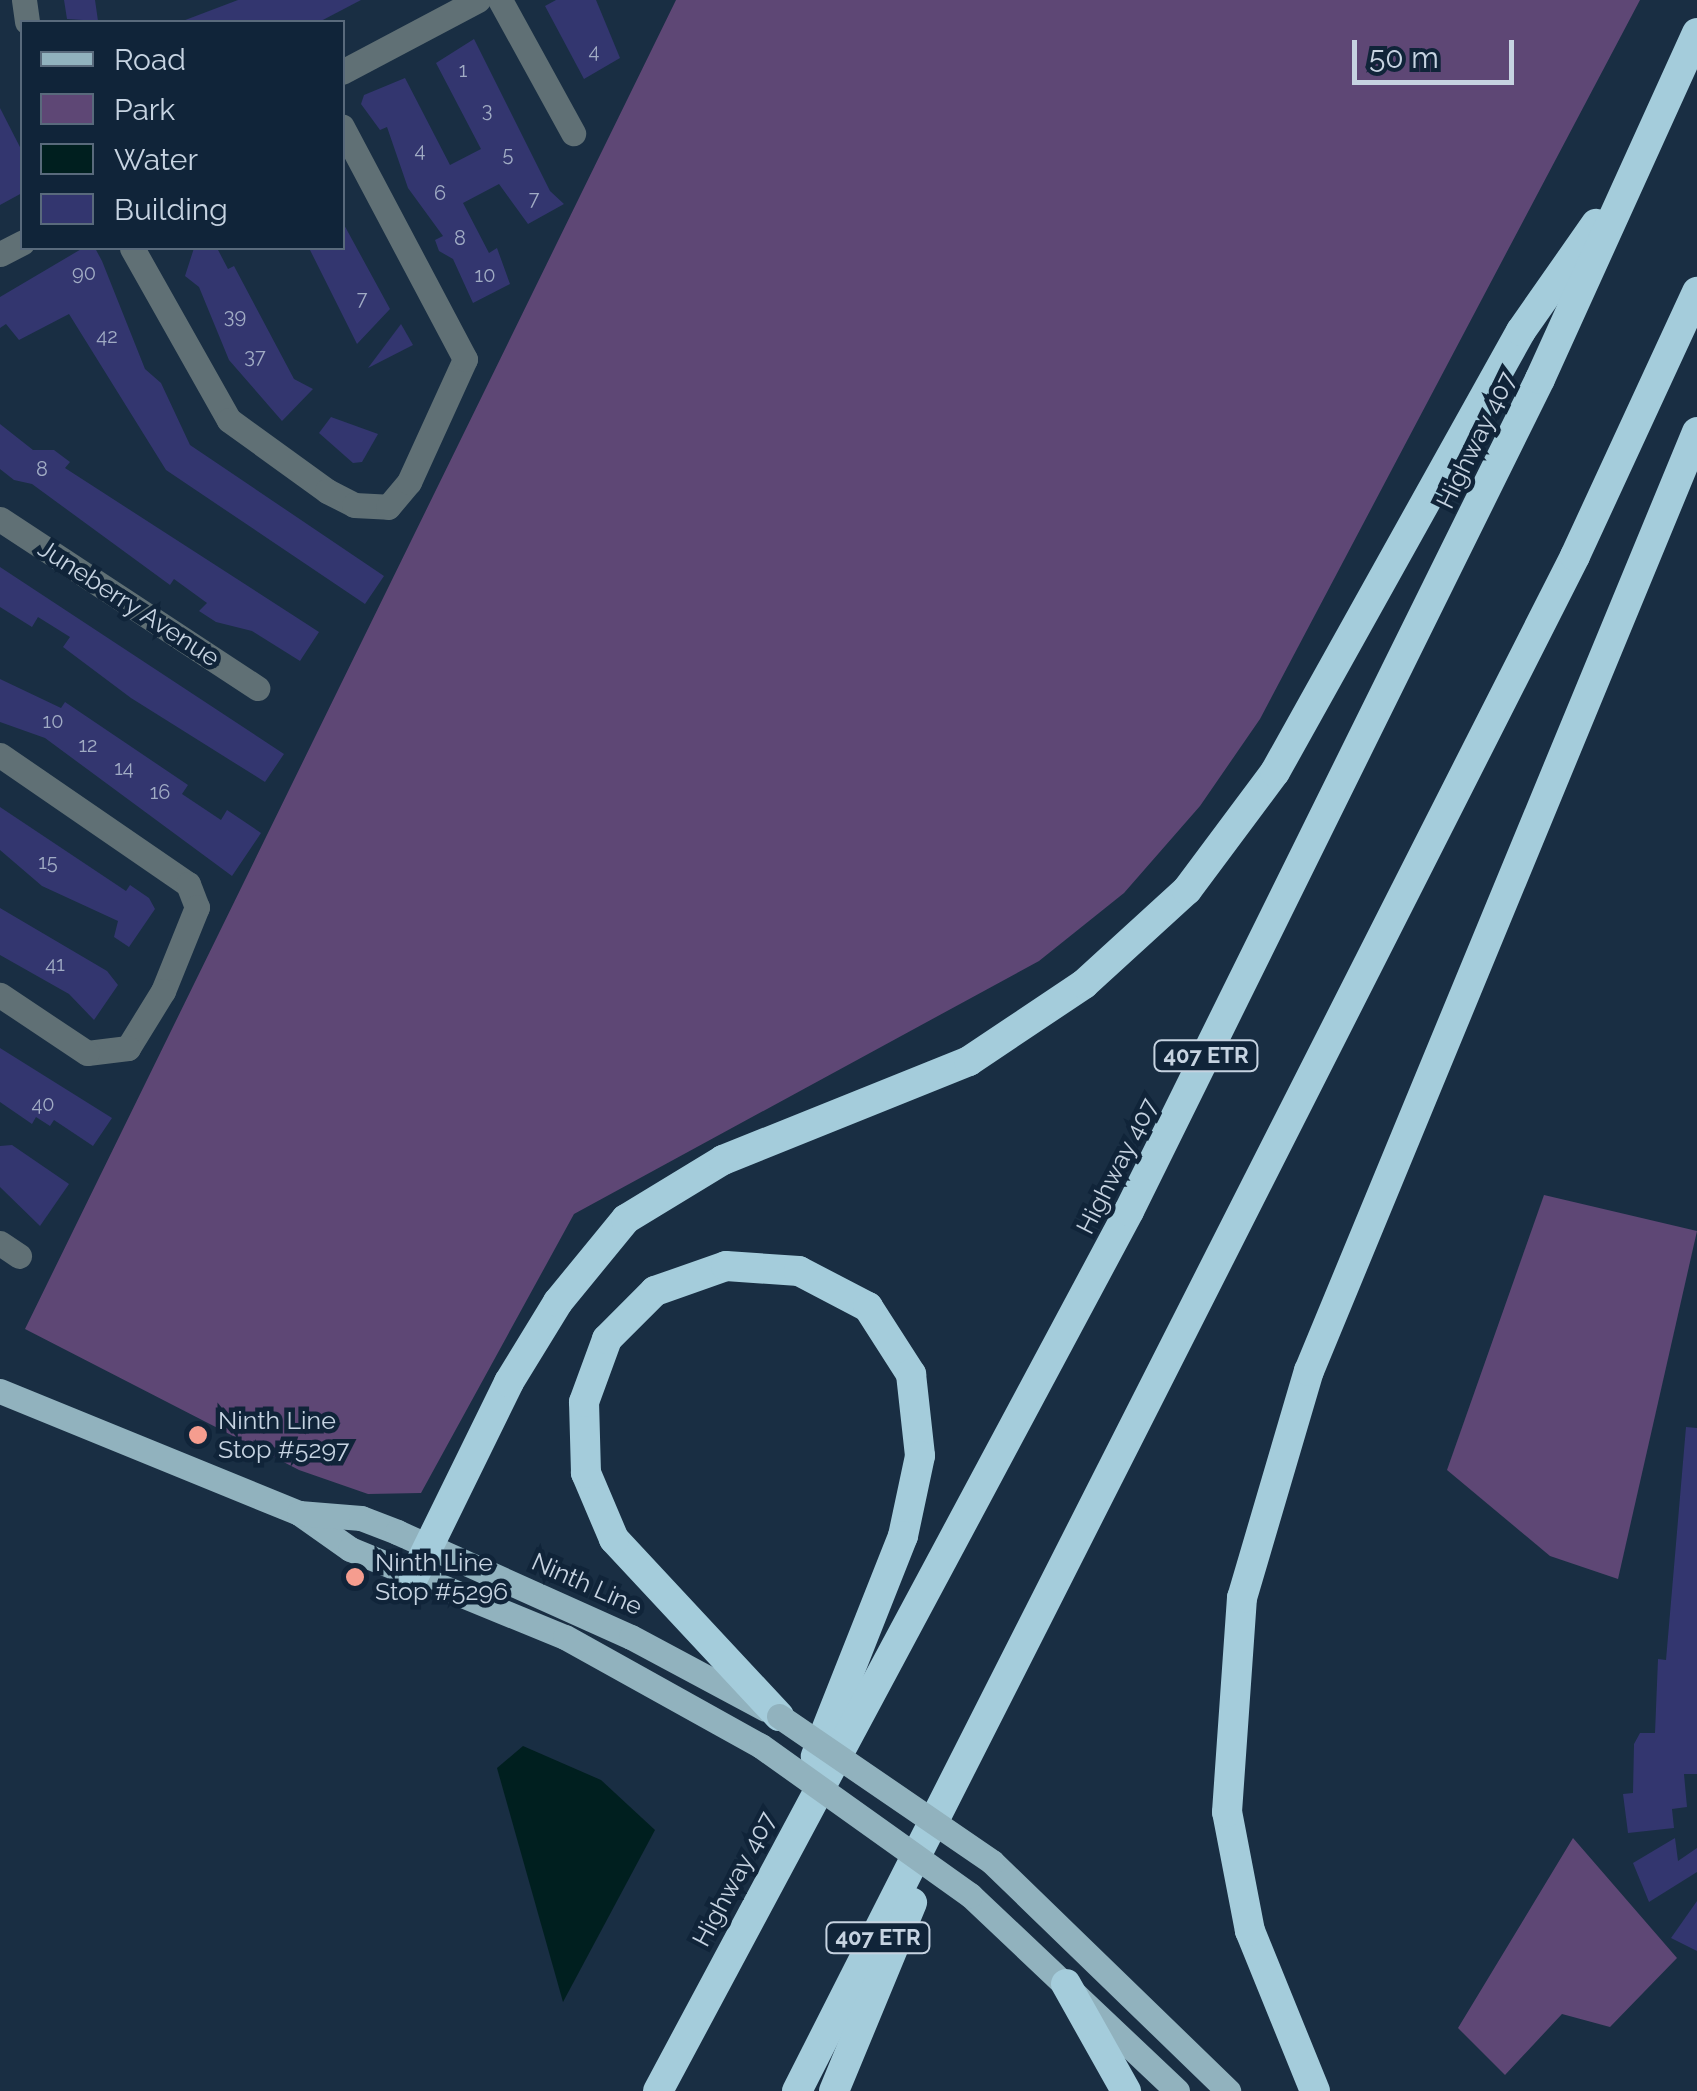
<!DOCTYPE html>
<html>
<head>
<meta charset="utf-8">
<style>
  body { margin:0 }
  #map { position:relative; width:1697px; height:2091px; overflow:hidden; background:#192e43; font-family:Raleway,sans-serif }
  div>[style] { position:absolute }
  .green>* { inset:0; background:#5e4775 }
  .water>* { inset:0; background:#001f1f }
  .building>* { inset:0; background:#33366f }
  .minor>* { height:25px; margin:-12.5px; padding:0 12.5px; transform-origin:12.5px; border-radius:12.5px; background:#607075 }
  .major>* { height:25px; margin:-12.5px; padding:0 12.5px; transform-origin:12.5px; border-radius:12.5px; background:#91b2be }
  .highway>* { height:30px; margin:-15px; padding:0 15px; transform-origin:15px; border-radius:15px; background:#a4ccdb }
  .major-bridge>* { height:25px; margin:-12.5px; padding:0 12.5px; transform-origin:12.5px; border-radius:12.5px; background:#91b2be }
  .dots>* { width:28px; height:28px; translate:-50% -50%; box-sizing:border-box; border:5px solid #102439; border-radius:50% }
  span { translate:-50% -50%; white-space:nowrap; text-align:center; line-height:1.15; -webkit-text-stroke:9px #102439; paint-order:stroke }
  .number-label { font-size:20px; color:#a1acc4 }
  .number-label span { -webkit-text-stroke-width:0 }
  .shield-label span { padding:2px 8px; background:#102439; border:2px solid; border-radius:8px; -webkit-text-stroke-width:0 }
  .shield-label { font-size:22px; color:#c6d3e1; font-weight:700 }
  .street-label { font-size:25px; color:#c6d3e1 }
  .poi-label { font-size:25px; color:#c6d3e1 }
  .left { translate:0 -50%; text-align:left }
  .legend { position:absolute; left:20px; top:20px; width:325px; height:230px; box-sizing:border-box; background:#102439; border:2px solid #596a7c; margin:0; padding:12px 18px; list-style:none; font-size:30px; color:#c6d3e1 }
  .legend li { display:flex; align-items:center; gap:20px; height:50px }
  .legend b { width:50px; border:2px solid #596a7c }
  .scale { position:absolute; left:1352px; top:40px; width:162px; height:45px; box-sizing:border-box; border:5px solid #c6d3e1; border-top:0; padding-left:12px; font-size:30px; line-height:35px; white-space:nowrap; color:#c6d3e1; -webkit-text-stroke:8px #102439; paint-order:stroke }
</style>
</head>
<body>
<div id="map">
  <div class="green">
    <div style="clip-path:polygon(676px 0,1640px 0,1260px 719px,1200px 806px,1124px 893px,1039px 961px,574px 1214px,421px 1493px,368px 1494px,299px 1470px,25px 1329px)"></div>
    <div style="clip-path:polygon(1544px 1195px,1697px 1231px,1618px 1579px,1550px 1556px,1447px 1470px)"></div>
    <div style="clip-path:polygon(1573px 1838px,1677px 1958px,1610px 2027px,1562px 2014px,1505px 2075px,1458px 2028px)"></div>
  </div>
  <div class="water">
    <div style="clip-path:polygon(523px 1746px,601px 1780px,655px 1830px,563px 2002px,497px 1768px)"></div>
  </div>
  <div class="building">
    <div style="clip-path:polygon(64px 0,95px 0,98px 21px,67px 19px)"></div>
    <div style="clip-path:polygon(238px 0,361px 0,319px 22px,180px 22px)"></div>
    <div style="clip-path:polygon(556px 0,596px 0,620px 58px,584px 79px,545px 6px)"></div>
    <div style="clip-path:polygon(474px 39px,550px 191px,564px 204px,528px 224px,499px 184px,463px 203px,489px 253px,497px 248px,510px 284px,473px 303px,453px 259px,439px 251px,435px 240px,443px 236px,408px 188px,387px 127px,380px 130px,361px 104px,364px 95px,405px 78px,450px 165px,481px 149px,436px 63px)"></div>
    <div style="clip-path:polygon(0 108px,22px 151px,22px 193px,0 205px)"></div>
    <div style="clip-path:polygon(342px 221px,390px 309px,357px 344px,309px 248px,342px 248px)"></div>
    <div style="clip-path:polygon(83px 248px,95px 248px,102px 261px,145px 369px,161px 383px,190px 445px,384px 576px,365px 604px,166px 470px,69px 314px,19px 340px,6px 324px,0 328px,0 297px)"></div>
    <div style="clip-path:polygon(194px 248px,217px 248px,228px 269px,234px 266px,294px 379px,313px 389px,282px 421px,229px 360px,199px 287px,185px 276px)"></div>
    <div style="clip-path:polygon(401px 324px,413px 345px,368px 368px)"></div>
    <div style="clip-path:polygon(331px 417px,378px 434px,362px 462px,353px 463px,319px 433px)"></div>
    <div style="clip-path:polygon(0 424px,33px 450px,54px 450px,70px 462px,65px 468px,319px 632px,300px 661px,252px 631px,216px 622px,199px 611px,207px 603px,174px 579px,170px 585px,32px 484px,14px 480px,0 469px)"></div>
    <div style="clip-path:polygon(0 567px,284px 754px,265px 782px,131px 698px,63px 647px,70px 637px,38px 617px,32px 627px,0 607px)"></div>
    <div style="clip-path:polygon(0 679px,61px 708px,65px 702px,188px 785px,182px 794px,221px 820px,227px 810px,261px 833px,232px 876px,45px 738px,0 722px)"></div>
    <div style="clip-path:polygon(0 807px,126px 891px,130px 885px,149px 898px,155px 909px,129px 947px,114px 937px,118px 921px,42px 886px,0 850px)"></div>
    <div style="clip-path:polygon(0 908px,107px 971px,118px 985px,94px 1020px,69px 994px,0 955px)"></div>
    <div style="clip-path:polygon(0 1048px,112px 1118px,93px 1146px,54px 1120px,50px 1126px,36px 1117px,32px 1124px,0 1102px)"></div>
    <div style="clip-path:polygon(12px 1145px,69px 1184px,40px 1226px,0 1187px,0 1146px)"></div>
    <div style="clip-path:polygon(1686px 1427px,1697px 1428px,1697px 1774px,1684px 1774px,1687px 1807px,1672px 1809px,1674px 1828px,1628px 1833px,1623px 1794px,1633px 1793px,1634px 1744px,1640px 1733px,1655px 1733px,1658px 1659px,1666px 1660px)"></div>
    <div style="clip-path:polygon(1675px 1838px,1678px 1861px,1697px 1848px,1697px 1872px,1649px 1902px,1633px 1863px)"></div>
    <div style="clip-path:polygon(1697px 1901px,1697px 1951px,1671px 1938px)"></div>
  </div>
  <div class="minor">
    <div style="left:24px;top:0;width:22px;rotate:82deg"></div>
    <div style="left:500px;top:0;width:152px;rotate:61.2deg"></div>
    <div style="left:342px;top:72px;width:154px;rotate:-27.9deg"></div>
    <div style="left:132px;top:248px;width:197px;rotate:60.6deg"></div>
    <div style="left:229px;top:420px;width:121px;rotate:35.9deg"></div>
    <div style="left:327px;top:491px;width:30px;rotate:27deg"></div>
    <div style="left:354px;top:505px;width:34px;rotate:3deg"></div>
    <div style="left:388px;top:507px;width:33px;rotate:-50deg"></div>
    <div style="left:409px;top:482px;width:135px;rotate:-65.5deg"></div>
    <div style="left:465px;top:359px;width:263px;rotate:-117.9deg"></div>
    <div style="left:0;top:254px;width:25px;rotate:-27deg"></div>
    <div style="left:0;top:519px;width:308px;rotate:33.3deg"></div>
    <div style="left:0;top:755px;width:228px;rotate:34.5deg"></div>
    <div style="left:188px;top:884px;width:25px;rotate:69deg"></div>
    <div style="left:197px;top:907px;width:91px;rotate:112deg"></div>
    <div style="left:163px;top:991px;width:67px;rotate:121.6deg"></div>
    <div style="left:128px;top:1048px;width:41px;rotate:173deg"></div>
    <div style="left:87px;top:1053px;width:105px;rotate:-146.3deg"></div>
    <div style="left:0;top:1243px;width:23px;rotate:34deg"></div>
  </div>
  <div class="major">
    <div style="left:0;top:1391px;width:323px;rotate:22.2deg"></div>
    <div style="left:299px;top:1513px;width:62px;rotate:35.2deg"></div>
    <div style="left:350px;top:1549px;width:232px;rotate:22.3deg"></div>
    <div style="left:565px;top:1637px;width:224px;rotate:29.1deg"></div>
    <div style="left:299px;top:1513px;width:62px;rotate:4.6deg"></div>
    <div style="left:361px;top:1518px;width:39px;rotate:21deg"></div>
    <div style="left:397px;top:1532px;width:256px;rotate:24.2deg"></div>
    <div style="left:631px;top:1637px;width:152px;rotate:28.2deg"></div>
    <div style="left:992px;top:1862px;width:329px;rotate:44.1deg"></div>
    <div style="left:970px;top:1895px;width:285px;rotate:43.4deg"></div>
  </div>
  <div class="highway">
    <div style="left:414px;top:1576px;width:216px;rotate:-63.9deg"></div>
    <div style="left:509px;top:1382px;width:94px;rotate:-58.5deg"></div>
    <div style="left:558px;top:1302px;width:107px;rotate:-50.7deg"></div>
    <div style="left:626px;top:1219px;width:114px;rotate:-31.3deg"></div>
    <div style="left:723px;top:1160px;width:265px;rotate:-21.9deg"></div>
    <div style="left:969px;top:1061px;width:138px;rotate:-33.8deg"></div>
    <div style="left:1084px;top:984px;width:139px;rotate:-42.4deg"></div>
    <div style="left:1187px;top:890px;width:147px;rotate:-53.3deg"></div>
    <div style="left:1275px;top:772px;width:505px;rotate:-60.85deg"></div>
    <div style="left:1521px;top:331px;width:131px;rotate:-55deg"></div>
    <div style="left:779px;top:1716px;width:242px;rotate:-133deg"></div>
    <div style="left:614px;top:1539px;width:72px;rotate:-113deg"></div>
    <div style="left:586px;top:1473px;width:71px;rotate:-91.6deg"></div>
    <div style="left:584px;top:1402px;width:67px;rotate:-69.9deg"></div>
    <div style="left:607px;top:1339px;width:68px;rotate:-45deg"></div>
    <div style="left:655px;top:1291px;width:75px;rotate:-19.4deg"></div>
    <div style="left:726px;top:1266px;width:73px;rotate:3.9deg"></div>
    <div style="left:799px;top:1271px;width:78px;rotate:27.6deg"></div>
    <div style="left:868px;top:1307px;width:80px;rotate:57.3deg"></div>
    <div style="left:911px;top:1374px;width:82px;rotate:83.7deg"></div>
    <div style="left:920px;top:1456px;width:82px;rotate:102deg"></div>
    <div style="left:903px;top:1536px;width:237px;rotate:111.6deg"></div>
    <div style="left:1066px;top:1984px;width:123px;rotate:60.7deg"></div>
    <div style="left:658px;top:2091px;width:998px;rotate:-61.84deg"></div>
    <div style="left:1129px;top:1211px;width:928px;rotate:-63.71deg"></div>
    <div style="left:1540px;top:379px;width:380px;rotate:-65.6deg"></div>
    <div style="left:797px;top:2091px;width:1721px;rotate:-63.12deg"></div>
    <div style="left:1575px;top:556px;width:291px;rotate:-65.2deg"></div>
    <div style="left:834px;top:2091px;width:204px;rotate:-67.5deg"></div>
    <div style="left:1315px;top:2091px;width:173px;rotate:-112.1deg"></div>
    <div style="left:1250px;top:1931px;width:121px;rotate:-100.9deg"></div>
    <div style="left:1227px;top:1812px;width:215px;rotate:-86deg"></div>
    <div style="left:1242px;top:1598px;width:237px;rotate:-73.6deg"></div>
    <div style="left:1309px;top:1371px;width:1016px;rotate:-67.55deg"></div>
  </div>
  <div class="major-bridge">
    <div style="left:779px;top:1716px;width:258px;rotate:34.4deg"></div>
    <div style="left:761px;top:1746px;width:257px;rotate:35.5deg"></div>
  </div>
  <div class="dots">
    <div style="left:198px;top:1435px;background:#f59d8f"></div>
    <div style="left:355px;top:1577px;background:#f59d8f"></div>
  </div>
  <div class="number-label">
    <span style="left:594px;top:51px">4</span>
    <span style="left:463px;top:70px">1</span>
    <span style="left:487px;top:110px">3</span>
    <span style="left:420px;top:150px">4</span>
    <span style="left:508px;top:154px">5</span>
    <span style="left:440px;top:193px">6</span>
    <span style="left:534px;top:198px">7</span>
    <span style="left:460px;top:238px">8</span>
    <span style="left:84px;top:273px">90</span>
    <span style="left:485px;top:275px">10</span>
    <span style="left:362px;top:298px">7</span>
    <span style="left:235px;top:316px">39</span>
    <span style="left:107px;top:336px">42</span>
    <span style="left:255px;top:356px">37</span>
    <span style="left:42px;top:469px">8</span>
    <span style="left:53px;top:721px">10</span>
    <span style="left:88px;top:745px">12</span>
    <span style="left:124px;top:768px">14</span>
    <span style="left:160px;top:792px">16</span>
    <span style="left:48px;top:862px">15</span>
    <span style="left:55px;top:964px">41</span>
    <span style="left:43px;top:1104px">40</span>
  </div>
  <div class="shield-label">
    <span style="left:1206px;top:1056px">407 ETR</span>
    <span style="left:878px;top:1938px">407 ETR</span>
  </div>
  <div class="street-label">
    <span style="left:1476px;top:440px;rotate:-64deg">Highway 407</span>
    <span style="left:129px;top:603px;rotate:33deg">Juneberry Avenue</span>
    <span style="left:1117px;top:1166px;rotate:-63deg">Highway 407</span>
    <span style="left:587px;top:1584px;rotate:24deg">Ninth Line</span>
    <span style="left:734px;top:1879px;rotate:-62deg">Highway 407</span>
  </div>
  <div class="poi-label">
    <span class="left" style="left:218px;top:1435px">Ninth Line<br>Stop #5297</span>
    <span class="left" style="left:375px;top:1577px">Ninth Line<br>Stop #5296</span>
  </div>
  <ul class="legend">
  <li><b style="height:12px;background:#91b2be"></b>Road</li>
  <li><b style="height:28px;background:#5e4775"></b>Park</li>
  <li><b style="height:28px;background:#001f1f"></b>Water</li>
  <li><b style="height:28px;background:#33366f"></b>Building</li>
  </ul>
  <div class="scale">50 m</div>
</div>
</body>
</html>
